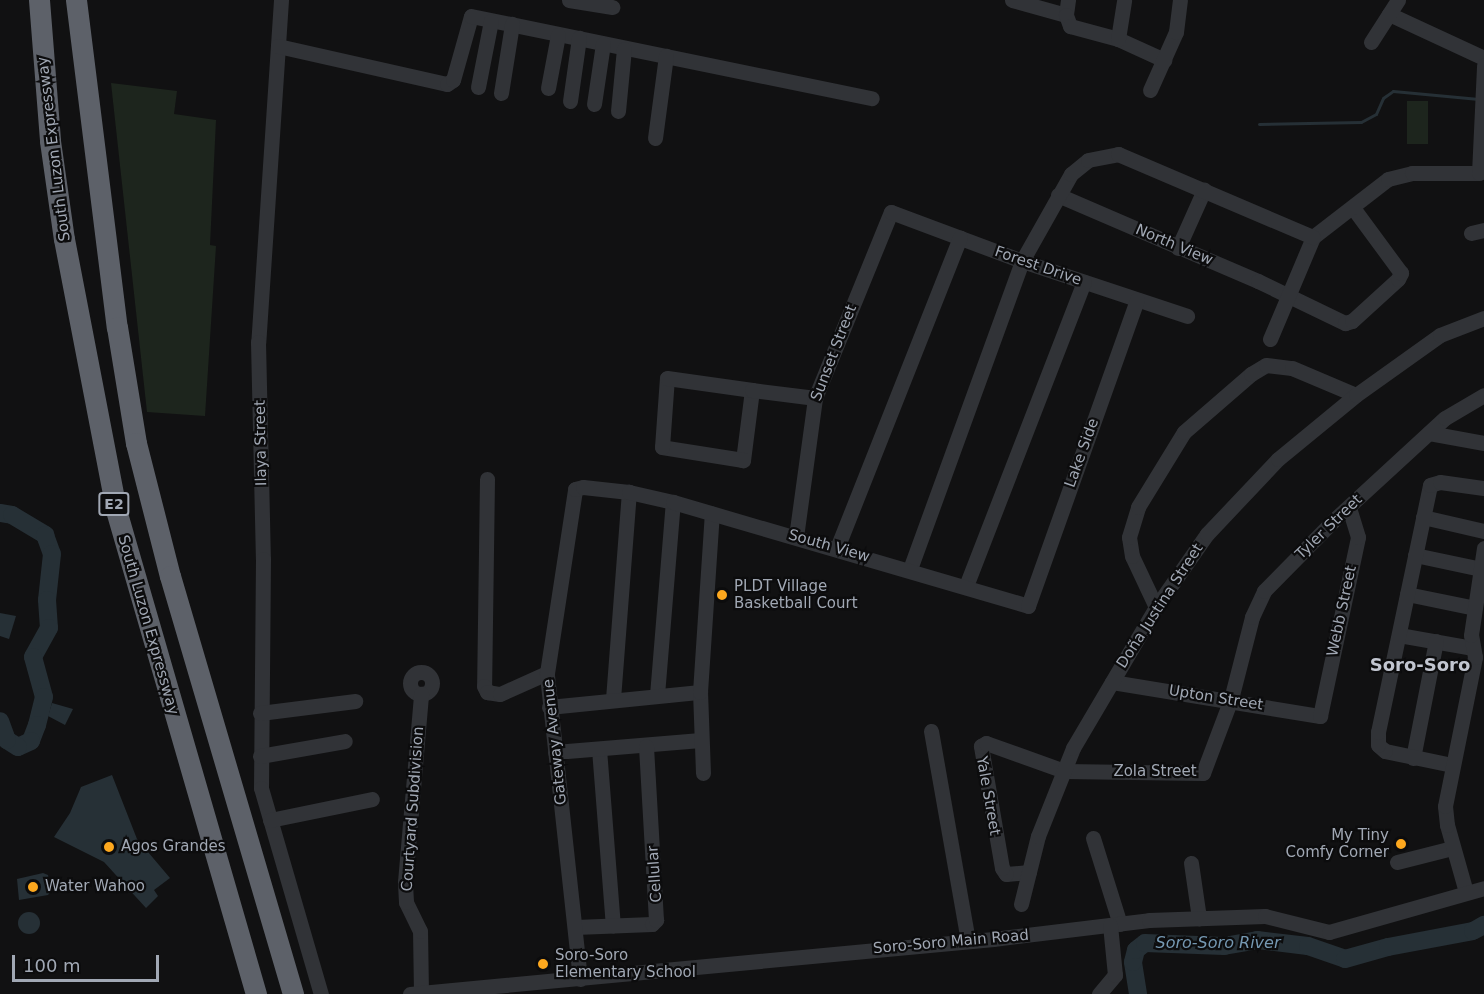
<!DOCTYPE html>
<html>
<head>
<meta charset="utf-8">
<style>
  body { margin:0 }
  #map { position:relative; width:1484px; height:994px; overflow:hidden; background:#111112; font-family:"DejaVu Sans",sans-serif }
  div>[style] { position:absolute }
  .green>* { inset:0; background:#1d251d; transform-origin:0 0 }
  .water>* { inset:0; background:#263036 }
  .round { border-radius:50% }
  .stream>* { height:3px; margin:-1.5px; padding:0 1.5px; transform-origin:1.5px; border-radius:1.5px; background:#263036 }
  .river>* { height:18px; margin:-9px; padding:0 9px; transform-origin:9px; border-radius:9px; background:#263036 }
  .minor>* { height:15px; margin:-7.5px; padding:0 7.5px; transform-origin:7.5px; border-radius:7.5px; background:#313337 }
  .minor>.ring { margin:-7.5px; padding:0; box-sizing:content-box; background:none; border:15px solid #313337; border-radius:50% }
  .highway>* { height:21px; margin:-10.5px; padding:0 10.5px; transform-origin:10.5px; border-radius:10.5px; background:#5d6169 }
  .dots>* { width:16px; height:16px; translate:-50% -50%; box-sizing:border-box; border:3px solid #0c0c0d; border-radius:50% }
  span { translate:-50% -50%; white-space:nowrap; text-align:center; line-height:1.15; -webkit-text-stroke:4.5px #0c0c0d; paint-order:stroke }
  .shield-label span { padding:2px 4px; background:#0c0c0d; border:2px solid; border-radius:4px; -webkit-text-stroke-width:0 }
  .shield-label { font-size:14px; color:#a1a8b4; font-weight:700 }
  .street-label { font-size:15px; color:#a1a8b4 }
  .poi-label { font-size:15px; color:#a1a8b4 }
  .left { translate:0 -50%; text-align:left }
  .right { translate:-100% -50%; text-align:right }
  .water-label { font-size:16px; color:#7598b2; font-style:italic }
  .quarter-label { font-size:18px; color:#c2c6d0; font-weight:700 }
  .scale { position:absolute; left:12px; top:955px; width:147px; height:27px; box-sizing:border-box; border:3px solid #a1a8b4; border-top:0; padding-left:8px; font-size:18px; line-height:21px; white-space:nowrap; color:#a1a8b4; -webkit-text-stroke:4px #0c0c0d; paint-order:stroke }
</style>
</head>
<body>
<div id="map">
  <div class="green">
    <div style="clip-path:polygon(111px 83px,177px 91px,174px 114px,216px 120px,210px 245px,216px 246px,205px 416px,147px 412px)"></div>
    <div style="left:1407px;top:101px;width:21px;height:43px"></div>
  </div>
  <div class="water">
    <div style="clip-path:polygon(0 613px,16px 616px,9px 639px,0 636px)"></div>
    <div style="clip-path:polygon(52px 703px,73px 709px,65px 725px,48px 716px)"></div>
    <div style="clip-path:polygon(112px 775px,137px 839px,170px 878px,154px 890px,158px 896px,146px 908px,104px 862px,54px 837px,70px 813px,81px 787px)"></div>
    <div style="clip-path:polygon(43px 873px,48px 875px,51px 891px,48px 895px,19px 900px,17px 879px)"></div>
    <div class="round" style="left:18px;top:912px;width:22px;height:22px"></div>
  </div>
  <div class="stream">
    <div style="left:1259px;top:124px;width:102px;rotate:-1.1deg"></div>
    <div style="left:1361px;top:122px;width:17px;rotate:-28deg"></div>
    <div style="left:1376px;top:114px;width:17px;rotate:-66deg"></div>
    <div style="left:1383px;top:98px;width:12px;rotate:-35deg"></div>
    <div style="left:1393px;top:91px;width:86px;rotate:5.3deg"></div>
  </div>
  <div class="river">
    <div style="left:0;top:513px;width:12px;rotate:9deg"></div>
    <div style="left:12px;top:515px;width:39px;rotate:31deg"></div>
    <div style="left:45px;top:535px;width:20px;rotate:70deg"></div>
    <div style="left:52px;top:554px;width:46px;rotate:96.2deg"></div>
    <div style="left:47px;top:600px;width:28px;rotate:86deg"></div>
    <div style="left:49px;top:628px;width:33px;rotate:119deg"></div>
    <div style="left:33px;top:657px;width:41px;rotate:74.6deg"></div>
    <div style="left:44px;top:697px;width:29px;rotate:104deg"></div>
    <div style="left:37px;top:725px;width:17px;rotate:111deg"></div>
    <div style="left:31px;top:741px;width:14px;rotate:155deg"></div>
    <div style="left:18px;top:747px;width:13px;rotate:-148deg"></div>
    <div style="left:7px;top:740px;width:20px;rotate:-110deg"></div>
    <div style="left:1138px;top:994px;width:32px;rotate:-99deg"></div>
    <div style="left:1133px;top:962px;width:12px;rotate:-76deg"></div>
    <div style="left:1136px;top:950px;width:11px;rotate:-38deg"></div>
    <div style="left:1145px;top:943px;width:79px;rotate:2.2deg"></div>
    <div style="left:1224px;top:946px;width:34px;rotate:-10deg"></div>
    <div style="left:1257px;top:940px;width:51px;rotate:6.7deg"></div>
    <div style="left:1308px;top:946px;width:39px;rotate:19deg"></div>
    <div style="left:1345px;top:959px;width:45px;rotate:-15.6deg"></div>
    <div style="left:1388px;top:947px;width:86px;rotate:-10.7deg"></div>
    <div style="left:1473px;top:931px;width:13px;rotate:-29deg"></div>
  </div>
  <div class="minor">
    <div style="left:281px;top:0;width:343px;rotate:93.8deg"></div>
    <div style="left:258px;top:342px;width:217px;rotate:88.7deg"></div>
    <div style="left:263px;top:559px;width:229px;rotate:90.5deg"></div>
    <div style="left:261px;top:788px;width:215px;rotate:73.8deg"></div>
    <div style="left:569px;top:0;width:44px;rotate:9.2deg"></div>
    <div style="left:1012px;top:0;width:56px;rotate:15.5deg"></div>
    <div style="left:1068px;top:0;width:15px;rotate:98deg"></div>
    <div style="left:1066px;top:15px;width:12px;rotate:70deg"></div>
    <div style="left:1070px;top:26px;width:50px;rotate:15.2deg"></div>
    <div style="left:1118px;top:39px;width:51px;rotate:24.5deg"></div>
    <div style="left:1389px;top:14px;width:105px;rotate:24.9deg"></div>
    <div style="left:1118px;top:39px;width:39px;rotate:-81deg"></div>
    <div style="left:1371px;top:42px;width:50px;rotate:-57.3deg"></div>
    <div style="left:278px;top:46px;width:173px;rotate:12.7deg"></div>
    <div style="left:447px;top:84px;width:7px;rotate:-34deg"></div>
    <div style="left:453px;top:80px;width:66px;rotate:-74.3deg"></div>
    <div style="left:471px;top:16px;width:409px;rotate:11.6deg"></div>
    <div style="left:478px;top:87px;width:67px;rotate:-78.9deg"></div>
    <div style="left:548px;top:88px;width:54px;rotate:-79.3deg"></div>
    <div style="left:1150px;top:90px;width:64px;rotate:-65.9deg"></div>
    <div style="left:1176px;top:32px;width:32px;rotate:-83deg"></div>
    <div style="left:501px;top:93px;width:70px;rotate:-80.9deg"></div>
    <div style="left:570px;top:101px;width:64px;rotate:-81.9deg"></div>
    <div style="left:594px;top:104px;width:61px;rotate:-81.5deg"></div>
    <div style="left:618px;top:111px;width:62px;rotate:-84.5deg"></div>
    <div style="left:655px;top:138px;width:83px;rotate:-82.4deg"></div>
    <div style="left:1058px;top:195px;width:218px;rotate:23.3deg"></div>
    <div style="left:1258px;top:281px;width:97px;rotate:25.8deg"></div>
    <div style="left:1345px;top:323px;width:7px;rotate:-16deg"></div>
    <div style="left:1352px;top:321px;width:62px;rotate:-42.4deg"></div>
    <div style="left:1398px;top:279px;width:7px;rotate:-63deg"></div>
    <div style="left:1401px;top:273px;width:81px;rotate:-126.4deg"></div>
    <div style="left:1471px;top:233px;width:13px;rotate:-13deg"></div>
    <div style="left:1178px;top:248px;width:64px;rotate:-65.9deg"></div>
    <div style="left:1270px;top:339px;width:111px;rotate:-67.1deg"></div>
    <div style="left:1313px;top:237px;width:95px;rotate:-37.7deg"></div>
    <div style="left:1388px;top:179px;width:25px;rotate:-14deg"></div>
    <div style="left:1412px;top:173px;width:67px"></div>
    <div style="left:1479px;top:173px;width:108px;rotate:-87.3deg"></div>
    <div style="left:752px;top:390px;width:71px;rotate:97.3deg"></div>
    <div style="left:743px;top:460px;width:82px;rotate:-170.9deg"></div>
    <div style="left:662px;top:447px;width:69px;rotate:-85.9deg"></div>
    <div style="left:667px;top:378px;width:86px;rotate:8deg"></div>
    <div style="left:752px;top:390px;width:64px;rotate:7.2deg"></div>
    <div style="left:1429px;top:433px;width:56px;rotate:10.3deg"></div>
    <div style="left:487px;top:479px;width:207px;rotate:90.8deg"></div>
    <div style="left:484px;top:686px;width:7px;rotate:63deg"></div>
    <div style="left:487px;top:692px;width:13px;rotate:9deg"></div>
    <div style="left:500px;top:694px;width:51px;rotate:-24.1deg"></div>
    <div style="left:1423px;top:517px;width:63px;rotate:12.9deg"></div>
    <div style="left:796px;top:537px;width:140px;rotate:-82.2deg"></div>
    <div style="left:815px;top:398px;width:201px;rotate:-67.8deg"></div>
    <div style="left:891px;top:212px;width:140px;rotate:20.5deg"></div>
    <div style="left:1022px;top:261px;width:174px;rotate:18.4deg"></div>
    <div style="left:837px;top:548px;width:334px;rotate:-68.4deg"></div>
    <div style="left:1415px;top:555px;width:67px;rotate:12deg"></div>
    <div style="left:910px;top:569px;width:328px;rotate:-70deg"></div>
    <div style="left:1022px;top:261px;width:100px;rotate:-60.6deg"></div>
    <div style="left:1071px;top:174px;width:22px;rotate:-39deg"></div>
    <div style="left:1088px;top:160px;width:31px;rotate:-11deg"></div>
    <div style="left:1118px;top:154px;width:212px;rotate:23.1deg"></div>
    <div style="left:966px;top:586px;width:326px;rotate:-68.8deg"></div>
    <div style="left:1407px;top:594px;width:69px;rotate:11.6deg"></div>
    <div style="left:1156px;top:607px;width:56px;rotate:-115.2deg"></div>
    <div style="left:1132px;top:556px;width:19px;rotate:-99deg"></div>
    <div style="left:1129px;top:537px;width:31px;rotate:-73deg"></div>
    <div style="left:1138px;top:507px;width:88px;rotate:-58.5deg"></div>
    <div style="left:1184px;top:432px;width:89px;rotate:-40.9deg"></div>
    <div style="left:1251px;top:374px;width:17px;rotate:-31deg"></div>
    <div style="left:1266px;top:365px;width:26px;rotate:7deg"></div>
    <div style="left:1292px;top:368px;width:69px;rotate:22.9deg"></div>
    <div style="left:1399px;top:635px;width:74px;rotate:10.1deg"></div>
    <div class="ring" style="left:410px;top:672px;width:7px;height:7px"></div>
    <div style="left:1112px;top:682px;width:211px;rotate:9.3deg"></div>
    <div style="left:1320px;top:716px;width:183px;rotate:-78deg"></div>
    <div style="left:1358px;top:537px;width:31px;rotate:-107deg"></div>
    <div style="left:657px;top:695px;width:194px;rotate:-85.3deg"></div>
    <div style="left:613px;top:699px;width:208px;rotate:-85.6deg"></div>
    <div style="left:549px;top:707px;width:152px;rotate:-5.7deg"></div>
    <div style="left:260px;top:713px;width:96px;rotate:-7.2deg"></div>
    <div style="left:931px;top:731px;width:213px;rotate:80deg"></div>
    <div style="left:599px;top:749px;width:177px;rotate:85.5deg"></div>
    <div style="left:555px;top:752px;width:146px;rotate:-4.7deg"></div>
    <div style="left:260px;top:756px;width:86px;rotate:-10deg"></div>
    <div style="left:1413px;top:758px;width:119px;rotate:-78.9deg"></div>
    <div style="left:1452px;top:765px;width:68px;rotate:-168.2deg"></div>
    <div style="left:1385px;top:751px;width:9px;rotate:-139deg"></div>
    <div style="left:1378px;top:745px;width:13px;rotate:-90deg"></div>
    <div style="left:1378px;top:732px;width:252px;rotate:-78.1deg"></div>
    <div style="left:1430px;top:485px;width:10px;rotate:-17deg"></div>
    <div style="left:1440px;top:482px;width:44px;rotate:7.8deg"></div>
    <div style="left:703px;top:773px;width:81px;rotate:-92.1deg"></div>
    <div style="left:700px;top:692px;width:179px;rotate:-86.2deg"></div>
    <div style="left:270px;top:820px;width:104px;rotate:-11.6deg"></div>
    <div style="left:1093px;top:838px;width:90px;rotate:72.6deg"></div>
    <div style="left:1397px;top:862px;width:57px;rotate:-14.3deg"></div>
    <div style="left:1191px;top:863px;width:56px;rotate:81.7deg"></div>
    <div style="left:1029px;top:872px;width:23px;rotate:175deg"></div>
    <div style="left:1006px;top:874px;width:7px;rotate:-124deg"></div>
    <div style="left:1002px;top:868px;width:124px;rotate:-99.8deg"></div>
    <div style="left:981px;top:746px;width:6px;rotate:-31deg"></div>
    <div style="left:986px;top:743px;width:83px;rotate:19.7deg"></div>
    <div style="left:1064px;top:771px;width:139px;rotate:0.8deg"></div>
    <div style="left:1203px;top:773px;width:79px;rotate:-69.3deg"></div>
    <div style="left:1231px;top:699px;width:85px;rotate:-75.6deg"></div>
    <div style="left:1252px;top:617px;width:29px;rotate:-65deg"></div>
    <div style="left:1264px;top:591px;width:101px;rotate:-45.4deg"></div>
    <div style="left:1335px;top:519px;width:149px;rotate:-42.6deg"></div>
    <div style="left:1445px;top:418px;width:45px;rotate:-30.5deg"></div>
    <div style="left:1466px;top:892px;width:70px;rotate:-105.8deg"></div>
    <div style="left:1447px;top:825px;width:19px;rotate:-96deg"></div>
    <div style="left:1445px;top:806px;width:152px;rotate:-78.6deg"></div>
    <div style="left:1475px;top:657px;width:22px;rotate:-100deg"></div>
    <div style="left:1471px;top:635px;width:88px;rotate:-81.5deg"></div>
    <div style="left:1021px;top:904px;width:70px;rotate:-76deg"></div>
    <div style="left:1038px;top:836px;width:95px;rotate:-68.3deg"></div>
    <div style="left:1073px;top:748px;width:164px;rotate:-59.5deg"></div>
    <div style="left:1156px;top:607px;width:89px;rotate:-55.1deg"></div>
    <div style="left:1207px;top:534px;width:103px;rotate:-46.6deg"></div>
    <div style="left:1278px;top:459px;width:101px;rotate:-39.4deg"></div>
    <div style="left:1356px;top:395px;width:103px;rotate:-35.5deg"></div>
    <div style="left:1440px;top:335px;width:47px;rotate:-21.1deg"></div>
    <div style="left:575px;top:927px;width:77px;rotate:-2.2deg"></div>
    <div style="left:652px;top:924px;width:6px;rotate:-45deg"></div>
    <div style="left:656px;top:920px;width:174px;rotate:-93.3deg"></div>
    <div style="left:580px;top:979px;width:308px;rotate:-96.2deg"></div>
    <div style="left:547px;top:673px;width:186px;rotate:-81.3deg"></div>
    <div style="left:575px;top:489px;width:8px;rotate:-14deg"></div>
    <div style="left:583px;top:487px;width:46px;rotate:6.2deg"></div>
    <div style="left:629px;top:492px;width:45px;rotate:12.8deg"></div>
    <div style="left:673px;top:502px;width:370px;rotate:16.3deg"></div>
    <div style="left:1028px;top:606px;width:325px;rotate:-70.4deg"></div>
    <div style="left:421px;top:993px;width:62px;rotate:-90.9deg"></div>
    <div style="left:420px;top:931px;width:32px;rotate:-116deg"></div>
    <div style="left:406px;top:902px;width:20px;rotate:-93deg"></div>
    <div style="left:405px;top:882px;width:189px;rotate:-85.1deg"></div>
    <div style="left:410px;top:994px;width:586px;rotate:-5.39deg"></div>
    <div style="left:993px;top:939px;width:157px;rotate:-6.9deg"></div>
    <div style="left:1149px;top:920px;width:116px;rotate:-2deg"></div>
    <div style="left:1265px;top:916px;width:66px;rotate:14deg"></div>
    <div style="left:1329px;top:932px;width:161px;rotate:-15.8deg"></div>
    <div style="left:1099px;top:994px;width:25px;rotate:-50deg"></div>
    <div style="left:1115px;top:975px;width:50px;rotate:-95.7deg"></div>
  </div>
  <div class="highway">
    <div style="left:39px;top:0;width:141px;rotate:85.5deg"></div>
    <div style="left:50px;top:141px;width:99px;rotate:81.9deg"></div>
    <div style="left:64px;top:239px;width:276px;rotate:79.1deg"></div>
    <div style="left:116px;top:510px;width:504px;rotate:73.87deg"></div>
    <div style="left:76px;top:0;width:330px;rotate:82.9deg"></div>
    <div style="left:117px;top:327px;width:118px;rotate:80.7deg"></div>
    <div style="left:136px;top:443px;width:137px;rotate:75.7deg"></div>
    <div style="left:170px;top:576px;width:436px;rotate:73.6deg"></div>
  </div>
  <div class="dots">
    <div style="left:722px;top:595px;background:#fda81e"></div>
    <div style="left:1401px;top:844px;background:#fda81e"></div>
    <div style="left:109px;top:847px;background:#fda81e"></div>
    <div style="left:33px;top:887px;background:#fda81e"></div>
    <div style="left:543px;top:964px;background:#fda81e"></div>
  </div>
  <div class="shield-label">
    <span style="left:114px;top:504px">E2</span>
  </div>
  <div class="street-label">
    <span style="left:54px;top:149px;rotate:-97deg">South Luzon Expressway</span>
    <span style="left:1174px;top:245px;rotate:23deg">North View</span>
    <span style="left:1038px;top:266px;rotate:19deg">Forest Drive</span>
    <span style="left:834px;top:353px;rotate:-69deg">Sunset Street</span>
    <span style="left:261px;top:443px;rotate:-91deg">Ilaya Street</span>
    <span style="left:1082px;top:453px;rotate:-70deg">Lake Side</span>
    <span style="left:1329px;top:527px;rotate:-44deg">Tyler Street</span>
    <span style="left:829px;top:546px;rotate:16deg">South View</span>
    <span style="left:1160px;top:606px;rotate:-57deg">Doña Justina Street</span>
    <span style="left:1342px;top:611px;rotate:-78deg">Webb Street</span>
    <span style="left:148px;top:625px;rotate:74deg">South Luzon Expressway</span>
    <span style="left:1216px;top:698px;rotate:9deg">Upton Street</span>
    <span style="left:555px;top:742px;rotate:-96deg">Gateway Avenue</span>
    <span style="left:1155px;top:772px">Zola Street</span>
    <span style="left:988px;top:796px;rotate:80deg">Yale Street</span>
    <span style="left:413px;top:809px;rotate:-86deg">Courtyard Subdivision</span>
    <span style="left:655px;top:874px;rotate:-94deg">Cellular</span>
    <span style="left:951px;top:942px;rotate:-5deg">Soro-Soro Main Road</span>
  </div>
  <div class="poi-label">
    <span class="left" style="left:734px;top:595px">PLDT Village<br>Basketball Court</span>
    <span class="right" style="left:1389px;top:844px">My Tiny<br>Comfy Corner</span>
    <span class="left" style="left:121px;top:847px">Agos Grandes</span>
    <span class="left" style="left:45px;top:887px">Water Wahoo</span>
    <span class="left" style="left:555px;top:964px">Soro-Soro<br>Elementary School</span>
  </div>
  <div class="water-label">
    <span style="left:1218px;top:943px">Soro-Soro River</span>
  </div>
  <div class="quarter-label">
    <span style="left:1420px;top:665px">Soro-Soro</span>
  </div>
  <div class="scale">100 m</div>
</div>
</body>
</html>
